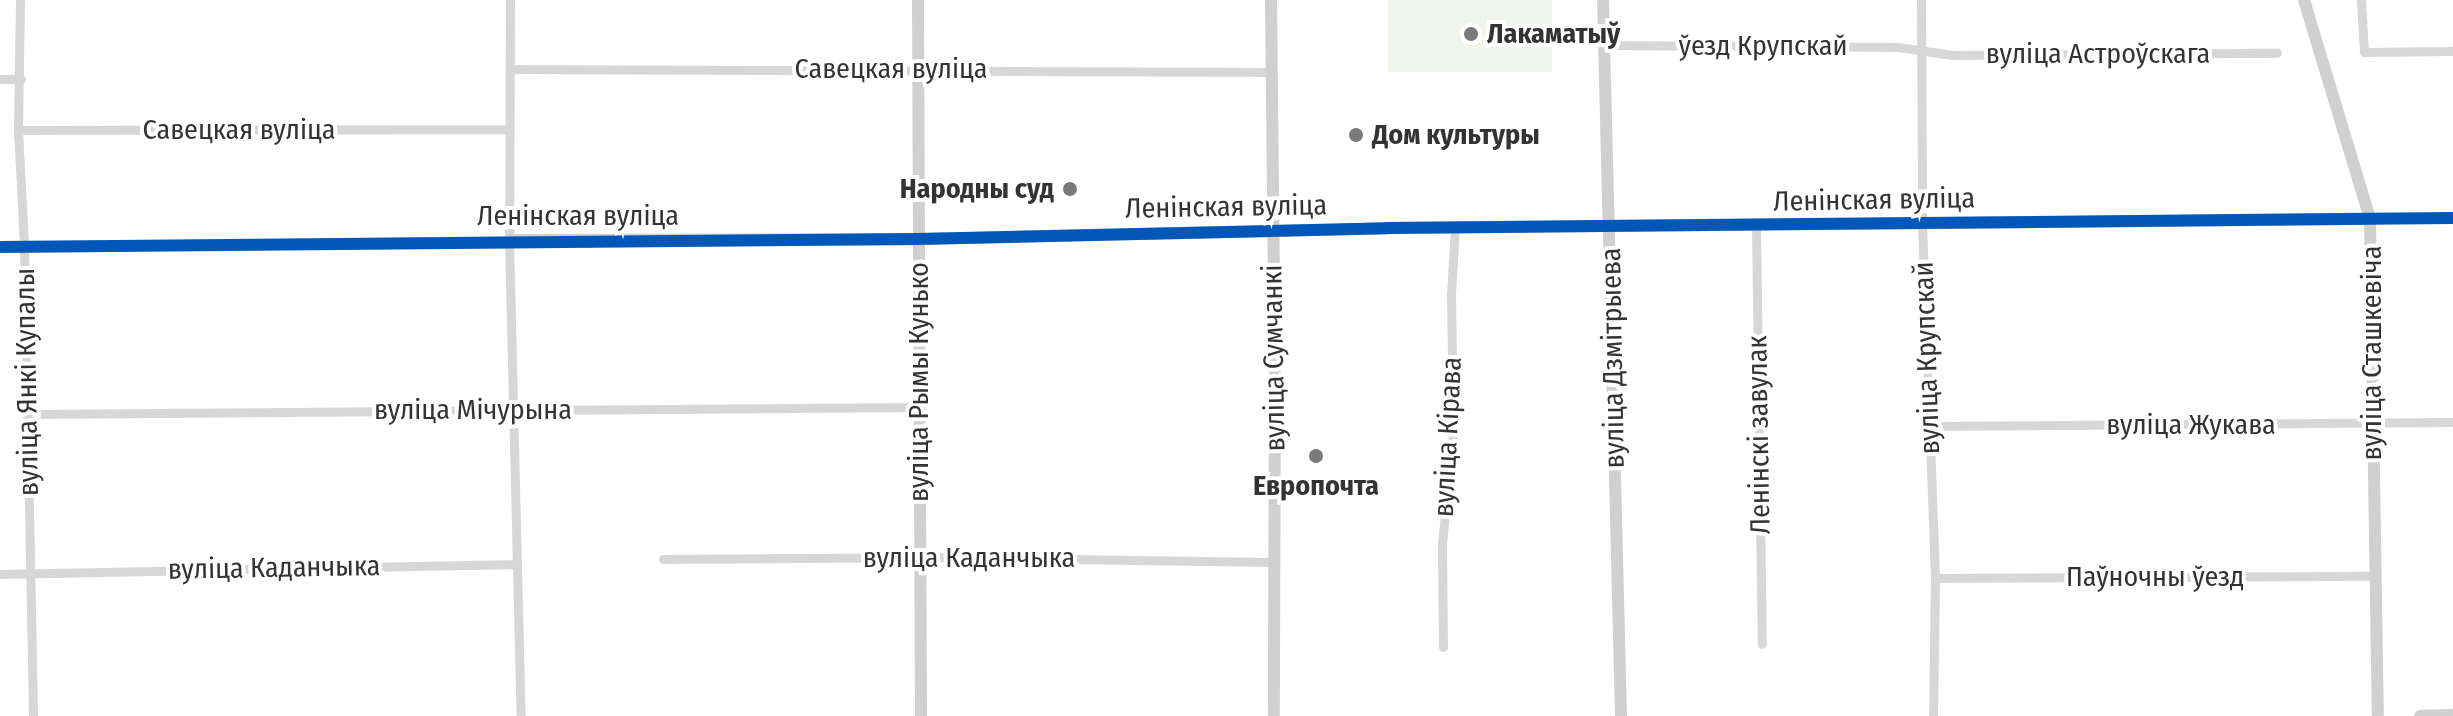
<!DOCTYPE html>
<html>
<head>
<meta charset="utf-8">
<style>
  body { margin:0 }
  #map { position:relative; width:2453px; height:716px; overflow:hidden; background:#fff; font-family:"Fira Sans Condensed",sans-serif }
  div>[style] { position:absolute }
  .green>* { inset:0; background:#f1f5ed; transform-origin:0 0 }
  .street>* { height:9px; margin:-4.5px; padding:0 4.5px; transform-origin:4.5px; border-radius:4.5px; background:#d7d7d7 }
  .secondary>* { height:12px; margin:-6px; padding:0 6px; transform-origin:6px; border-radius:6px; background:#d0d0d0 }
  .cycleway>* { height:12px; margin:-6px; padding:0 6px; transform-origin:6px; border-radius:6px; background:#0057b8 }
  .dots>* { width:22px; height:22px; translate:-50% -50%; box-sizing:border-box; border:4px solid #fff; border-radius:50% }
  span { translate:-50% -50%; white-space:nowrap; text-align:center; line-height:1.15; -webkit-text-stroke:8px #fff; paint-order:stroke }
  .poi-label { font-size:28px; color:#333; font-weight:700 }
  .left { translate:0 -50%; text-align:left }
  .right { translate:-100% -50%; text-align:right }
  .street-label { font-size:28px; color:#333 }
</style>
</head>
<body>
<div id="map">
  <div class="green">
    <div style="left:1388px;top:0;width:164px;height:72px"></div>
  </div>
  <div class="street">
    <div style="left:20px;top:0;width:130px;rotate:90.9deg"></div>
    <div style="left:18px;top:130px;width:116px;rotate:87deg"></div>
    <div style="left:24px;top:246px;width:470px;rotate:88.9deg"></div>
    <div style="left:510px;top:0;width:240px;rotate:90.2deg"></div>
    <div style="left:509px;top:240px;width:476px;rotate:88.6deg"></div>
    <div style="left:1921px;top:0;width:223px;rotate:89.7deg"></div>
    <div style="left:1922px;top:223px;width:355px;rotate:87.9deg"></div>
    <div style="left:1935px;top:578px;width:138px;rotate:90.8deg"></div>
    <div style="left:2361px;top:0;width:52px;rotate:86.7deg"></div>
    <div style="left:2364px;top:52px;width:89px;rotate:-0.6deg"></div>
    <div style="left:1604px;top:45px;width:294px;rotate:0.4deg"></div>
    <div style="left:1898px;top:47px;width:55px;rotate:8.4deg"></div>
    <div style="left:1952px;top:55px;width:325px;rotate:-0.4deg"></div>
    <div style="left:511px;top:69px;width:761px;rotate:0.23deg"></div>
    <div style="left:0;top:79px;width:21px"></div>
    <div style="left:18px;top:130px;width:490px;rotate:-0.1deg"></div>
    <div style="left:2370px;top:219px;width:83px;rotate:-0.7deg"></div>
    <div style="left:1756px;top:226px;width:418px;rotate:89.2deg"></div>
    <div style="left:0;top:247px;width:509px;rotate:-0.79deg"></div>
    <div style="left:27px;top:414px;width:892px;rotate:-0.45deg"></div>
    <div style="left:1930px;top:426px;width:523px;rotate:-0.44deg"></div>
    <div style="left:663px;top:559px;width:257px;rotate:-0.4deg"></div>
    <div style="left:920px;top:557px;width:355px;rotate:0.8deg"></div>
    <div style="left:0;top:574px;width:516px;rotate:-1.11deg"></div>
    <div style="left:1935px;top:578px;width:439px;rotate:-0.3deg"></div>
    <div style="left:1443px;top:647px;width:103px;rotate:-90.6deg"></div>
    <div style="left:1442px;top:544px;width:111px;rotate:-84.3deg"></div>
    <div style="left:1453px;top:434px;width:140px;rotate:-90.8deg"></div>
    <div style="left:1451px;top:294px;width:67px;rotate:-86.6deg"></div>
  </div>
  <div class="secondary">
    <div style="left:918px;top:0;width:716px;rotate:89.76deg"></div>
    <div style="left:1271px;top:0;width:381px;rotate:89.4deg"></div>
    <div style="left:1275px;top:381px;width:335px;rotate:90.2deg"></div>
    <div style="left:1603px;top:0;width:716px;rotate:88.56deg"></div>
    <div style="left:2304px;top:0;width:229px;rotate:73.2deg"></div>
    <div style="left:2370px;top:219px;width:497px;rotate:89.1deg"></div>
    <div style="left:509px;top:240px;width:409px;rotate:-0.1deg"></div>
    <div style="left:918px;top:239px;width:469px;rotate:-1.3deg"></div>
    <div style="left:1387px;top:228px;width:983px;rotate:-0.52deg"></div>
    <div style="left:2420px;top:716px;width:33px;rotate:-2deg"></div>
  </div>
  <div class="cycleway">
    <div style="left:0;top:247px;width:918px;rotate:-0.5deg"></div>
    <div style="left:918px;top:239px;width:469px;rotate:-1.3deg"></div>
    <div style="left:1387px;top:228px;width:1066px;rotate:-0.54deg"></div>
  </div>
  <div class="dots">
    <div style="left:1471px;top:34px;background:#7a7a7a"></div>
    <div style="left:1356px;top:135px;background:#7a7a7a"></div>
    <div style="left:1070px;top:189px;background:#7a7a7a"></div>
    <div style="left:1316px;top:456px;background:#7a7a7a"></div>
  </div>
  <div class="poi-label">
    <span class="left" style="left:1487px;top:34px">Лакаматыў</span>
    <span class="left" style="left:1372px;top:135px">Дом культуры</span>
    <span class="right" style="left:1054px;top:189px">Народны суд</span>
    <span style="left:1316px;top:486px">Европочта</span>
  </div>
  <div class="street-label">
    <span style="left:1763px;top:46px">ўезд Крупскай</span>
    <span style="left:2098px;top:54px">вуліца Астроўскага</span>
    <span style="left:891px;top:69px">Савецкая вуліца</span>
    <span style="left:239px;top:130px">Савецкая вуліца</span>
    <span style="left:1874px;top:200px;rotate:-1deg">Ленінская вуліца</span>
    <span style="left:1226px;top:207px;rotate:-1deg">Ленінская вуліца</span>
    <span style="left:578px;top:216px">Ленінская вуліца</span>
    <span style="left:2372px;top:353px;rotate:-90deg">вуліца Сташкевіча</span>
    <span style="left:1274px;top:358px;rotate:-91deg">вуліца Сумчанкі</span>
    <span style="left:1613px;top:358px;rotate:-91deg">вуліца Дзмітрыева</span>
    <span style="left:1927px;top:358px;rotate:-92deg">вуліца Крупскай</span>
    <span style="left:27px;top:382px;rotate:-91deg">вуліца Янкі Купалы</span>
    <span style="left:919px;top:382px;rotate:-90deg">вуліца Рымы Кунько</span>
    <span style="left:473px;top:410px">вуліца Мічурына</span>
    <span style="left:2191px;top:425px">вуліца Жукава</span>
    <span style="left:1759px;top:435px;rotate:-91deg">Ленінскі завулак</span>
    <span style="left:1448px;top:437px;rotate:-87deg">вуліца Кірава</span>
    <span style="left:969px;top:558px">вуліца Каданчыка</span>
    <span style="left:274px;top:568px;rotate:-1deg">вуліца Каданчыка</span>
    <span style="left:2155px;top:577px">Паўночны ўезд</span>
  </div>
</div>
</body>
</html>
